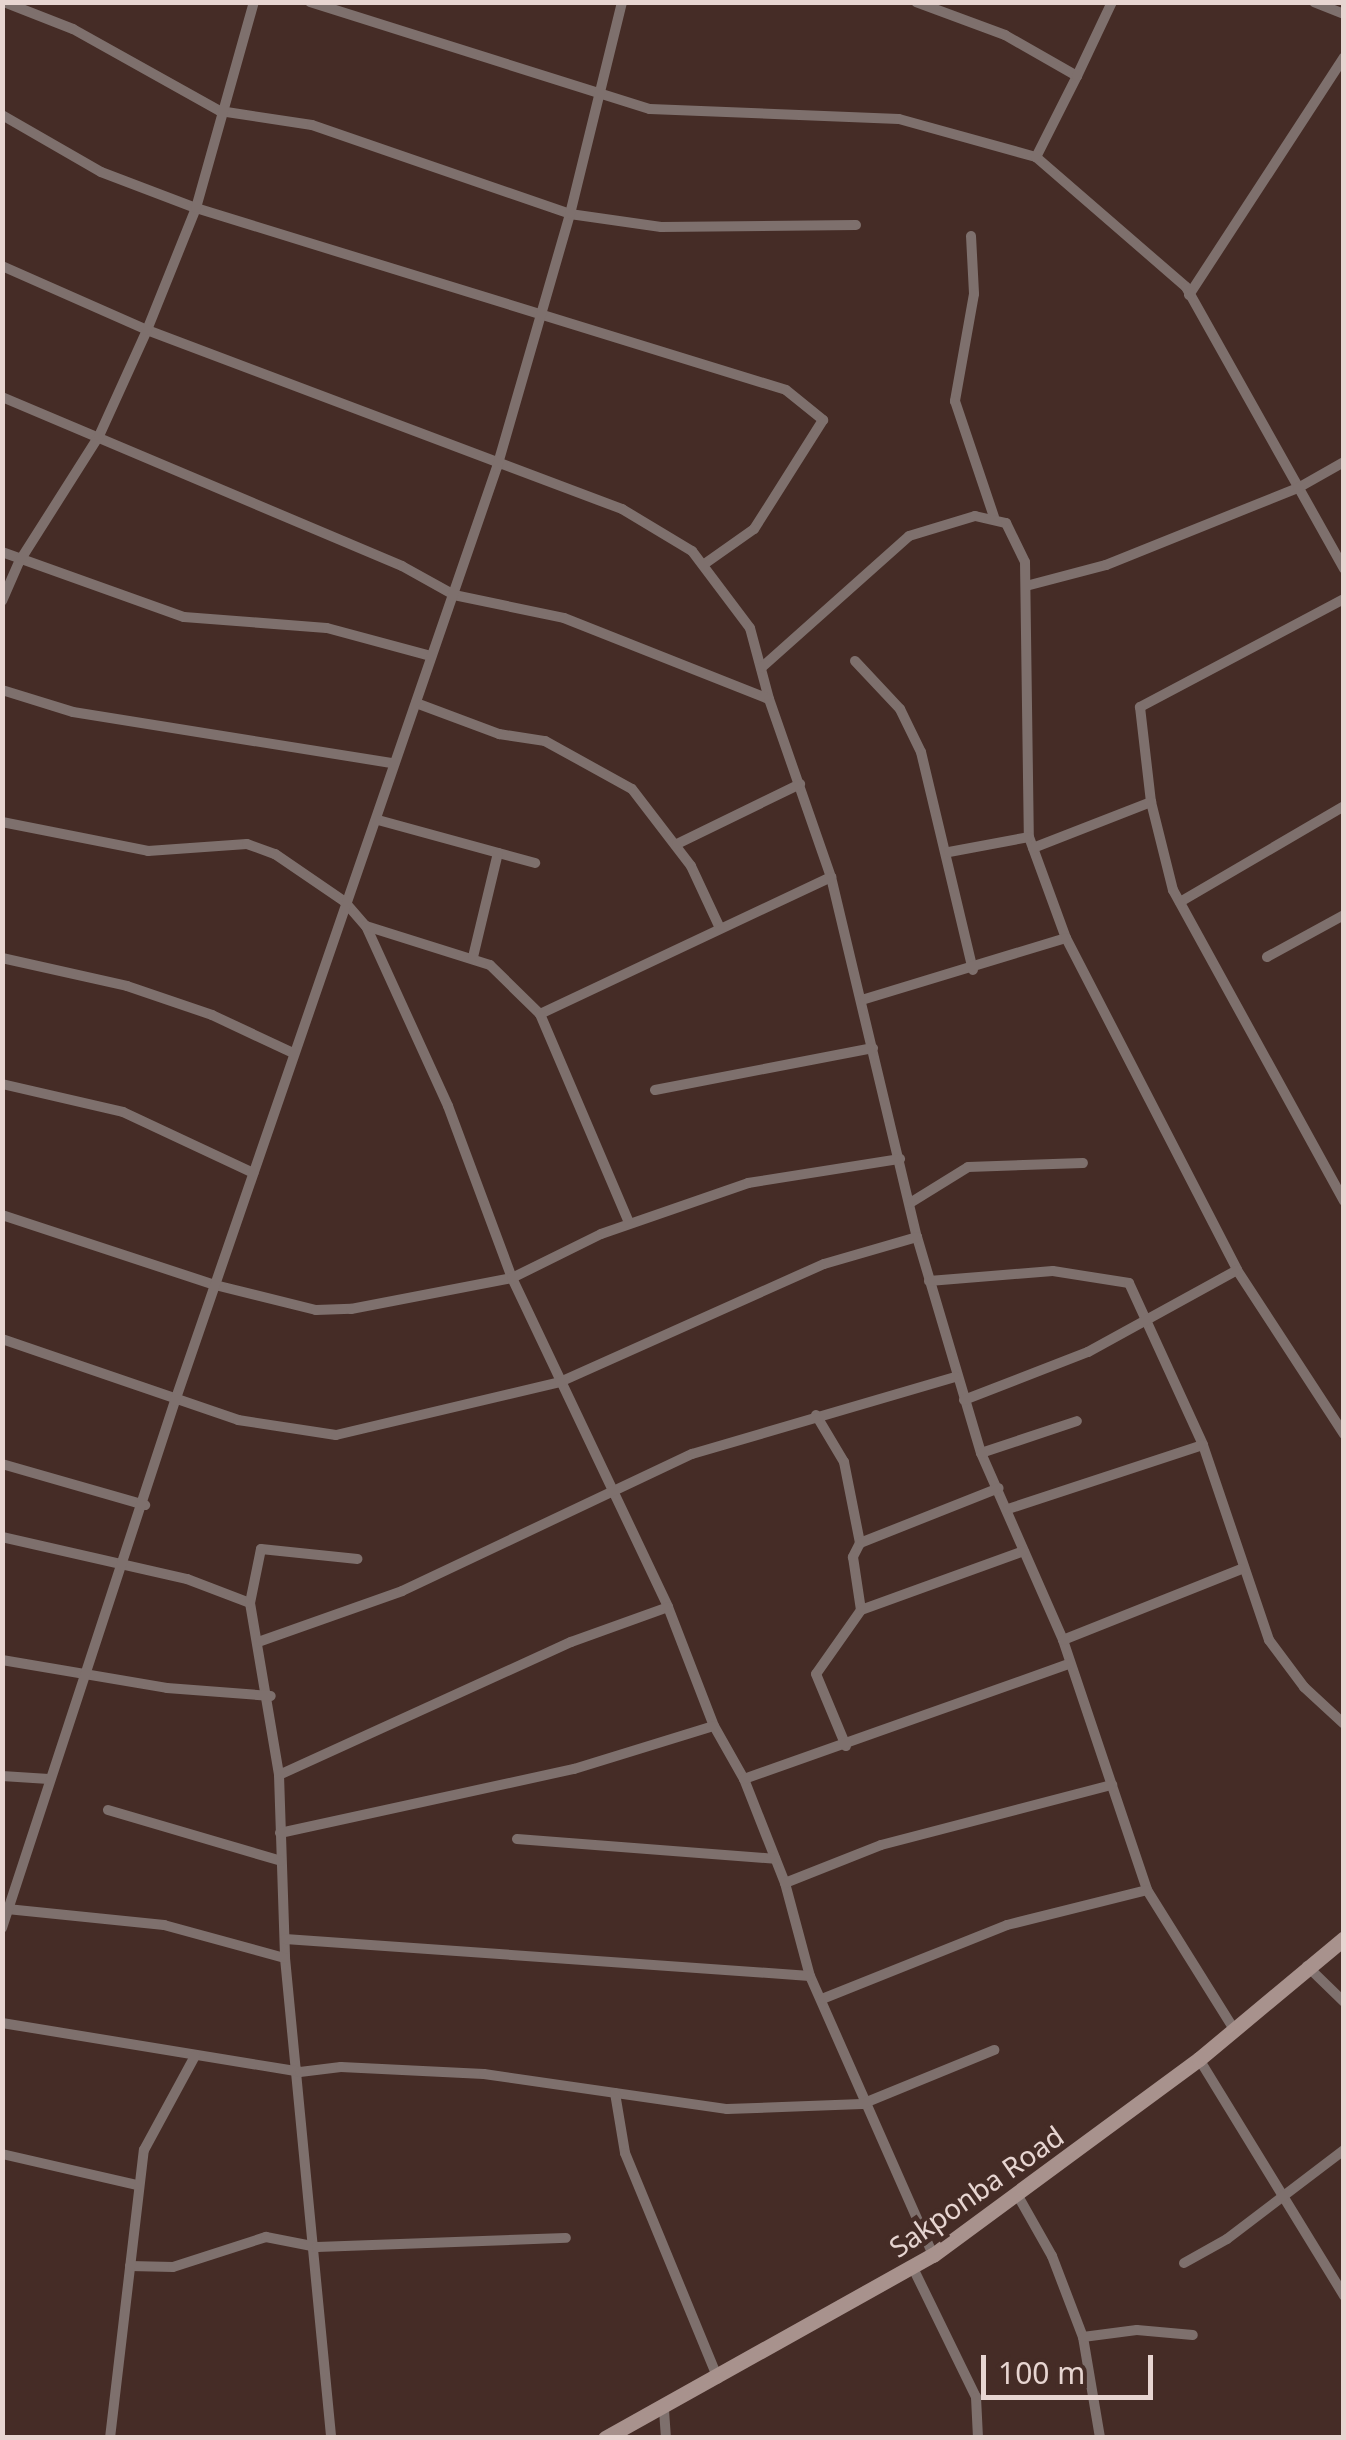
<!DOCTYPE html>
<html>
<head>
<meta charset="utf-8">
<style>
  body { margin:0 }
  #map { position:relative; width:1346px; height:2440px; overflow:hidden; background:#452c26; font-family:"Noto Sans",sans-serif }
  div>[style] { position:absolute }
  .minor>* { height:10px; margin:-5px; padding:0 5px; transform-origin:5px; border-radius:5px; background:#7e706d }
  .secondary>* { height:15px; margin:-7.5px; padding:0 7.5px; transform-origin:7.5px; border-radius:7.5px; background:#a8928d }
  span { translate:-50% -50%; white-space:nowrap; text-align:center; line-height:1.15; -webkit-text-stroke:9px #452c26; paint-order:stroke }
  .street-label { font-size:28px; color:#e7d5d1 }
  .frame { position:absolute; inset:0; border:5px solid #e7d5d1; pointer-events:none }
  .scale { position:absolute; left:981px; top:2355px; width:172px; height:45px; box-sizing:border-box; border:5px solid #e7d5d1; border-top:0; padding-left:12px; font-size:30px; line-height:35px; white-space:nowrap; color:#e7d5d1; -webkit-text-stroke:8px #452c26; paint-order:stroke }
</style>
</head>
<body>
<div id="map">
  <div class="minor">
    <div style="left:4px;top:2px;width:74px;rotate:21.4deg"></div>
    <div style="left:73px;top:29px;width:168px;rotate:29.2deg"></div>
    <div style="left:220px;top:111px;width:93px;rotate:8.7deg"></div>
    <div style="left:312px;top:125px;width:273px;rotate:19deg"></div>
    <div style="left:570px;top:214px;width:92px;rotate:8.1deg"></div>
    <div style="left:661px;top:227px;width:195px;rotate:-0.6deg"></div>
    <div style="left:310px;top:2px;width:356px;rotate:17.5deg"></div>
    <div style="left:650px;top:109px;width:249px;rotate:2.3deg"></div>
    <div style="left:899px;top:119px;width:142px;rotate:15.5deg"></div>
    <div style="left:1036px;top:157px;width:198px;rotate:40.9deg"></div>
    <div style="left:1186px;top:287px;width:323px;rotate:60.7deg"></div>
    <div style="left:916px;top:2px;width:95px;rotate:20.3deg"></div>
    <div style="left:1005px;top:35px;width:83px;rotate:29.7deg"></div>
    <div style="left:1077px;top:76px;width:91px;rotate:116.8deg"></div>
    <div style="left:1314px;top:2px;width:32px;rotate:22deg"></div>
    <div style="left:1077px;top:76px;width:82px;rotate:-64.7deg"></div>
    <div style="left:2px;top:115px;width:114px;rotate:29.9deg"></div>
    <div style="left:101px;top:172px;width:102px;rotate:20.8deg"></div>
    <div style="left:196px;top:208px;width:617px;rotate:17.14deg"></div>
    <div style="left:786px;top:390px;width:48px;rotate:39deg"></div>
    <div style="left:823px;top:420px;width:129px;rotate:122.3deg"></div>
    <div style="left:754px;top:529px;width:62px;rotate:144.8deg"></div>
    <div style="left:971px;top:236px;width:58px;rotate:87deg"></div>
    <div style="left:974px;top:294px;width:109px;rotate:100.1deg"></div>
    <div style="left:955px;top:401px;width:122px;rotate:71.4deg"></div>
    <div style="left:2px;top:266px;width:158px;rotate:23.8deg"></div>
    <div style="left:147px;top:330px;width:508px;rotate:20.65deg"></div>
    <div style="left:622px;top:509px;width:82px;rotate:31deg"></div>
    <div style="left:692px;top:551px;width:96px;rotate:53deg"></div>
    <div style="left:750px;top:628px;width:73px;rotate:75deg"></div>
    <div style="left:1189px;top:295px;width:284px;rotate:-56.9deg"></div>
    <div style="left:2px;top:397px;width:434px;rotate:22.9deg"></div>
    <div style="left:402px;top:566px;width:60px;rotate:29.1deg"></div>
    <div style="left:454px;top:595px;width:112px;rotate:11.8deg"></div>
    <div style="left:564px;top:618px;width:220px;rotate:21.6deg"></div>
    <div style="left:769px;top:699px;width:188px;rotate:70.8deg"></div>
    <div style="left:831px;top:877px;width:370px;rotate:76.6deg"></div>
    <div style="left:917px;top:1237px;width:225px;rotate:73.5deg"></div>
    <div style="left:981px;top:1453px;width:204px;rotate:66.3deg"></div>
    <div style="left:1063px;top:1640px;width:264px;rotate:71.4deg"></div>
    <div style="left:1147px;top:1890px;width:164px;rotate:58deg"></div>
    <div style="left:2px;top:552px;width:193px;rotate:19.7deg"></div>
    <div style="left:184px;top:617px;width:143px;rotate:4.4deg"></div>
    <div style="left:327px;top:628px;width:108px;rotate:15.1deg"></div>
    <div style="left:1026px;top:586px;width:83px;rotate:-14.7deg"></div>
    <div style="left:1106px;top:565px;width:207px;rotate:-21.9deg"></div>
    <div style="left:1298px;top:488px;width:53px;rotate:-29.5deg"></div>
    <div style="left:1344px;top:599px;width:231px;rotate:152.1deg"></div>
    <div style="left:1140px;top:707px;width:96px;rotate:83.4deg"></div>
    <div style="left:1151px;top:802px;width:91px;rotate:76deg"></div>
    <div style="left:1173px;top:890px;width:355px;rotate:61.2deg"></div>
    <div style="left:2px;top:601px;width:43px;rotate:-66.4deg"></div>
    <div style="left:19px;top:562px;width:149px;rotate:-57.6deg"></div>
    <div style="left:99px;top:436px;width:116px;rotate:-65.6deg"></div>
    <div style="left:147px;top:330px;width:131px;rotate:-68.1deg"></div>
    <div style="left:196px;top:208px;width:214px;rotate:-74.3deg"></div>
    <div style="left:855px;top:661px;width:66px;rotate:46.8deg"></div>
    <div style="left:900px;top:709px;width:48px;rotate:64deg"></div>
    <div style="left:921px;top:752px;width:224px;rotate:76.6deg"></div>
    <div style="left:761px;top:668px;width:198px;rotate:-41.7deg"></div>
    <div style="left:909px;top:536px;width:69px;rotate:-16.9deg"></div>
    <div style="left:975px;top:516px;width:32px;rotate:13deg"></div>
    <div style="left:1006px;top:523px;width:43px;rotate:64deg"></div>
    <div style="left:1025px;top:562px;width:275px;rotate:89.2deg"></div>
    <div style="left:1029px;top:837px;width:108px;rotate:69.9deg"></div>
    <div style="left:2px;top:690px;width:74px;rotate:17.2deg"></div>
    <div style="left:73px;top:712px;width:324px;rotate:9.1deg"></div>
    <div style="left:416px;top:703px;width:89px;rotate:20.5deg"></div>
    <div style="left:499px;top:734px;width:47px;rotate:8.7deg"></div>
    <div style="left:545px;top:741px;width:99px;rotate:28.9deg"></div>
    <div style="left:632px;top:789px;width:97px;rotate:52.5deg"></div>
    <div style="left:691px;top:866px;width:66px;rotate:65deg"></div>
    <div style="left:378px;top:820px;width:163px;rotate:15.3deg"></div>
    <div style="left:2px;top:822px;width:149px;rotate:11.2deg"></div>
    <div style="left:148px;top:851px;width:99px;rotate:-4deg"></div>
    <div style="left:247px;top:844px;width:30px;rotate:20deg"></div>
    <div style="left:275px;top:854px;width:83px;rotate:34.3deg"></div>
    <div style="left:344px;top:901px;width:33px;rotate:49deg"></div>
    <div style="left:366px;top:926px;width:198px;rotate:65.5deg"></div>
    <div style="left:448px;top:1106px;width:184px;rotate:69.6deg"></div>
    <div style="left:512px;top:1278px;width:364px;rotate:64.6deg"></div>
    <div style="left:668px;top:1607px;width:128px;rotate:68.9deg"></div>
    <div style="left:714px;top:1726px;width:61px;rotate:60.5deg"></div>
    <div style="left:744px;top:1779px;width:112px;rotate:68.5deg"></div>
    <div style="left:785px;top:1883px;width:96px;rotate:75deg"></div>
    <div style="left:810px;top:1976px;width:305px;rotate:66.2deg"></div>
    <div style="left:677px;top:844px;width:137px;rotate:-26deg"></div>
    <div style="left:1033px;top:848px;width:127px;rotate:-21.3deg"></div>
    <div style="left:949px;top:852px;width:81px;rotate:-10.6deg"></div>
    <div style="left:1180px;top:902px;width:190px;rotate:-30.3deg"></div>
    <div style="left:366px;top:926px;width:130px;rotate:17.5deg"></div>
    <div style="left:490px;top:965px;width:70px;rotate:44.4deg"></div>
    <div style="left:540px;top:1014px;width:322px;rotate:-25.2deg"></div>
    <div style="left:473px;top:957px;width:107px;rotate:-76.5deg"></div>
    <div style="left:1267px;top:957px;width:88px;rotate:-28.6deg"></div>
    <div style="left:2px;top:958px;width:128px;rotate:12.6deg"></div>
    <div style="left:127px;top:986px;width:90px;rotate:18.8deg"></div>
    <div style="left:212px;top:1015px;width:89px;rotate:25.1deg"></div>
    <div style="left:865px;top:999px;width:210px;rotate:-16.9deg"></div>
    <div style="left:1066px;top:938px;width:373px;rotate:62.7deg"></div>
    <div style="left:1237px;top:1270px;width:196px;rotate:56.9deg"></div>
    <div style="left:540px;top:1014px;width:227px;rotate:66.9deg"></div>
    <div style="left:2px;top:1084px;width:124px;rotate:13deg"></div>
    <div style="left:123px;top:1112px;width:144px;rotate:25.1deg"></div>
    <div style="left:655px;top:1090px;width:222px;rotate:-10.9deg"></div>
    <div style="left:910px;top:1203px;width:68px;rotate:-31.8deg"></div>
    <div style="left:968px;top:1167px;width:115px;rotate:-2deg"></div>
    <div style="left:2px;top:1215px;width:224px;rotate:18.2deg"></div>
    <div style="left:215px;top:1285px;width:104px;rotate:13.9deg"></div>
    <div style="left:316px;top:1310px;width:35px;rotate:-2deg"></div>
    <div style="left:351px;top:1309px;width:164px;rotate:-10.9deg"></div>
    <div style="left:512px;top:1278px;width:99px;rotate:-26.3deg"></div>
    <div style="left:601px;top:1234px;width:156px;rotate:-19.1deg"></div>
    <div style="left:748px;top:1183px;width:154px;rotate:-9deg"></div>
    <div style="left:929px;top:1281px;width:124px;rotate:-4.6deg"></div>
    <div style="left:1053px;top:1271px;width:77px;rotate:9deg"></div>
    <div style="left:1129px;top:1283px;width:178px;rotate:65.4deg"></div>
    <div style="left:1203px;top:1445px;width:206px;rotate:71.3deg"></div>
    <div style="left:1269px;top:1640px;width:59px;rotate:53.3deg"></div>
    <div style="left:1304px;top:1687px;width:54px;rotate:42.8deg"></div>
    <div style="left:2px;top:1339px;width:250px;rotate:18.9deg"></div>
    <div style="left:238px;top:1420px;width:99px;rotate:8.7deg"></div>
    <div style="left:336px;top:1435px;width:230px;rotate:-13.3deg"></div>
    <div style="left:560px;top:1382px;width:289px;rotate:-24.1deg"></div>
    <div style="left:824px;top:1264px;width:97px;rotate:-16.2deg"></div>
    <div style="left:964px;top:1400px;width:133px;rotate:-21.2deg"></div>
    <div style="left:1088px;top:1352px;width:170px;rotate:-28.8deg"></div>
    <div style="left:816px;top:1415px;width:55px;rotate:59.2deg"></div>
    <div style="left:844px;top:1462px;width:83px;rotate:78.8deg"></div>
    <div style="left:860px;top:1543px;width:16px;rotate:117deg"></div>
    <div style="left:853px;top:1557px;width:54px;rotate:81.4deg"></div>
    <div style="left:861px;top:1610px;width:78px;rotate:125.1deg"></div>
    <div style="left:816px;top:1674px;width:78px;rotate:67.4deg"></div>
    <div style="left:981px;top:1453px;width:101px;rotate:-18.4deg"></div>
    <div style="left:2px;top:1464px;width:149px;rotate:16deg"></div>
    <div style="left:1008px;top:1509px;width:205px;rotate:-18.2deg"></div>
    <div style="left:2px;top:1537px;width:190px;rotate:12.8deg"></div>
    <div style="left:187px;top:1579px;width:67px;rotate:20.9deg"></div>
    <div style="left:250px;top:1603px;width:174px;rotate:80.4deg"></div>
    <div style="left:279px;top:1775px;width:183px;rotate:88.1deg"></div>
    <div style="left:285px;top:1958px;width:482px;rotate:84.5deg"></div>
    <div style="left:860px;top:1543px;width:149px;rotate:-21.6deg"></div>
    <div style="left:250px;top:1603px;width:55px;rotate:-78.5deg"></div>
    <div style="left:261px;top:1549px;width:97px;rotate:5.9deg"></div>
    <div style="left:861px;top:1610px;width:173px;rotate:-19.9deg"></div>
    <div style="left:1063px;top:1640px;width:192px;rotate:-21.7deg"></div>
    <div style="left:261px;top:1641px;width:150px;rotate:-19.5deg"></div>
    <div style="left:402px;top:1591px;width:321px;rotate:-25.3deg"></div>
    <div style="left:692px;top:1454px;width:275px;rotate:-16.3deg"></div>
    <div style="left:2px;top:1660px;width:167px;rotate:9.6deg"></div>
    <div style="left:167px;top:1688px;width:104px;rotate:4.4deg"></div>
    <div style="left:279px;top:1775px;width:321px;rotate:-24.5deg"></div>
    <div style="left:571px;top:1642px;width:103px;rotate:-19.8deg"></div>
    <div style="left:2px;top:1776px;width:47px;rotate:3.7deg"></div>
    <div style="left:744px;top:1779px;width:345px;rotate:-19.5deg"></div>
    <div style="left:108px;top:1810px;width:180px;rotate:16.4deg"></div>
    <div style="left:280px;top:1833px;width:301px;rotate:-12.3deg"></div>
    <div style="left:574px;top:1769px;width:146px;rotate:-17.1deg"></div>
    <div style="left:517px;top:1839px;width:259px;rotate:4.4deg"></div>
    <div style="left:785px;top:1883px;width:103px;rotate:-21.6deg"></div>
    <div style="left:881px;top:1845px;width:239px;rotate:-14.6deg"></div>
    <div style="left:7px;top:1909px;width:158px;rotate:5.8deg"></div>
    <div style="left:164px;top:1925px;width:125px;rotate:15.3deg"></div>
    <div style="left:2px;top:1928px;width:555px;rotate:-71.83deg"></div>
    <div style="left:175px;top:1401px;width:988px;rotate:-70.98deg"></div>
    <div style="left:497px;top:467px;width:263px;rotate:-73.9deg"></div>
    <div style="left:570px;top:214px;width:218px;rotate:-76.2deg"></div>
    <div style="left:285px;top:1939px;width:526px;rotate:4.03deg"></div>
    <div style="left:1307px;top:1966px;width:52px;rotate:44.2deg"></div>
    <div style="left:822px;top:1999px;width:199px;rotate:-21.8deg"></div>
    <div style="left:1007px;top:1925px;width:144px;rotate:-14deg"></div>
    <div style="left:2px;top:2023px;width:302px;rotate:9.3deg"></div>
    <div style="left:300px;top:2072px;width:41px;rotate:-7deg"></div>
    <div style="left:341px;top:2067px;width:143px;rotate:2.8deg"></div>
    <div style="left:484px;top:2074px;width:246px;rotate:8.2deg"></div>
    <div style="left:727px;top:2109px;width:135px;rotate:-2.1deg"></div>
    <div style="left:862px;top:2104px;width:143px;rotate:-22.2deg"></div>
    <div style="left:1199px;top:2059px;width:278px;rotate:58.5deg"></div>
    <div style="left:615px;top:2093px;width:61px;rotate:80.5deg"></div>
    <div style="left:625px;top:2153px;width:244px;rotate:67.6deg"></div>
    <div style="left:2px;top:2154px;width:139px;rotate:12.9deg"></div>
    <div style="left:1018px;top:2196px;width:69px;rotate:60.5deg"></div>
    <div style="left:1052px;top:2256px;width:87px;rotate:69.1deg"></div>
    <div style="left:1083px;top:2337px;width:102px;rotate:80.4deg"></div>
    <div style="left:1184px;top:2263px;width:49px;rotate:-29.2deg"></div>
    <div style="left:1227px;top:2239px;width:147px;rotate:-37.3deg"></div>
    <div style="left:130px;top:2266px;width:43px;rotate:1.3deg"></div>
    <div style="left:173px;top:2267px;width:98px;rotate:-17.9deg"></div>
    <div style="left:266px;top:2237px;width:52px;rotate:11.1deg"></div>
    <div style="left:317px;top:2247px;width:249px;rotate:-2.1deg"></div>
    <div style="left:913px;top:2268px;width:144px;rotate:64deg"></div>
    <div style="left:976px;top:2397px;width:41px;rotate:87.2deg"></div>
    <div style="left:1083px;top:2337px;width:54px;rotate:-7.4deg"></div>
    <div style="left:1137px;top:2330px;width:56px;rotate:5.1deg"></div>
    <div style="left:664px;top:2410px;width:28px;rotate:86deg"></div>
    <div style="left:110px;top:2438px;width:290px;rotate:-83.3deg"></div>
    <div style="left:144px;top:2150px;width:107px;rotate:-61.5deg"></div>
  </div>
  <div class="secondary">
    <div style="left:605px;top:2438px;width:376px;rotate:-29.2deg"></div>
    <div style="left:933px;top:2255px;width:330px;rotate:-36.4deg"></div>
    <div style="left:1199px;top:2059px;width:189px;rotate:-39.8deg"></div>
  </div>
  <div class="street-label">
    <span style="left:976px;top:2191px;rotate:-35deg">Sakponba Road</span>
  </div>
  <div class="frame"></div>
  <div class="scale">100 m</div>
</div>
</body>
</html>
